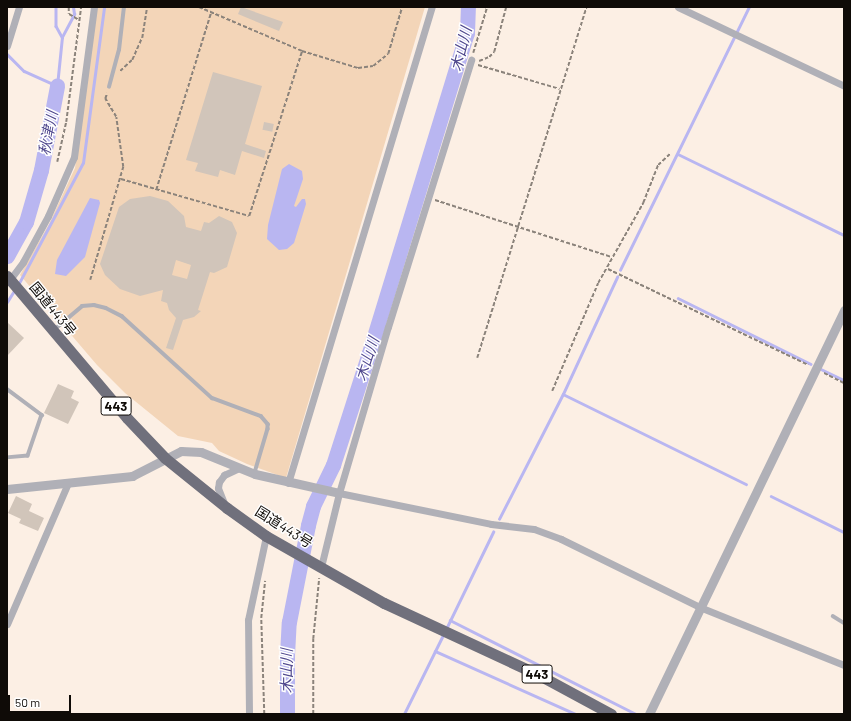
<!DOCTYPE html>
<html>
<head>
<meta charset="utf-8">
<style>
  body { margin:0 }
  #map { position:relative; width:851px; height:721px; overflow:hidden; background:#fcefe4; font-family:Barlow,"Noto Sans JP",sans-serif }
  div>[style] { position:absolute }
  .green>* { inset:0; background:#f3d5b8 }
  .water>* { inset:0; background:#b9b6f1 }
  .stream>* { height:2.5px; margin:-1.25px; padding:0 1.25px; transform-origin:1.25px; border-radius:1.25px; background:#b9b6f1 }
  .river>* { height:15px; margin:-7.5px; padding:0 7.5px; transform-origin:7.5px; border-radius:7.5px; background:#b9b6f1 }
  .building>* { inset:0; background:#d1c5ba; transform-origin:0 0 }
  .path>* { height:1.5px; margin-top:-0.75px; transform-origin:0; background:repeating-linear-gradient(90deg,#8b837b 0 4px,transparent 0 6px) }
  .service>* { height:3.5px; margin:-1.75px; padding:0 1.75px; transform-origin:1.75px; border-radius:1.75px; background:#b0b0b7 }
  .minor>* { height:7px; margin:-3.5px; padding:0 3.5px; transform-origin:3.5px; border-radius:3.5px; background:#b0b0b7 }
  .tertiary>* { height:9px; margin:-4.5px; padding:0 4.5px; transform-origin:4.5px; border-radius:4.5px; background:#b0b0b7 }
  .trunk>* { height:11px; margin:-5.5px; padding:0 5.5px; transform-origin:5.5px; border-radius:5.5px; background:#70707c }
  span { translate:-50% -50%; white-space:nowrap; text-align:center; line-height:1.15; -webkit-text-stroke:3px #fff; paint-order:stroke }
  .shield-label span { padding:1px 3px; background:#fff; border:1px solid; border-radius:3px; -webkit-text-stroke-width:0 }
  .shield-label { font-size:13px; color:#0f0b07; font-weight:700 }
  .street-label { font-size:14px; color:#0f0b07 }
  .water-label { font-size:15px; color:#4f478d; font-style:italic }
  .frame { position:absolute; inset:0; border:8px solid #0f0b07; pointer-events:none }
  .scale { position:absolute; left:8px; top:695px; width:63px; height:18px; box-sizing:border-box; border:2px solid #0f0b07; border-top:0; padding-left:5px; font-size:12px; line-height:14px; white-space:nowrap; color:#0f0b07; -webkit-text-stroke:3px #fff; paint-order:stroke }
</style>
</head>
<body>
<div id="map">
  <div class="green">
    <div style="clip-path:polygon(97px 7px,425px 7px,286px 478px,247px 464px,219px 451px,212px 443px,178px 436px,125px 393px,97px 365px,20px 275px,49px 224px,75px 168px)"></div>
  </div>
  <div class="water">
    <div style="clip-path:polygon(289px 164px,302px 171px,303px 179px,294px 206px,296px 207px,302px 199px,305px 199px,306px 204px,294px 243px,287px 249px,279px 250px,267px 239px,268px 225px,282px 169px)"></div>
    <div style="clip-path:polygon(90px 198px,99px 200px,100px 203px,85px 257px,66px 276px,55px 274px,57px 260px)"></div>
  </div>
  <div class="stream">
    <div style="left:56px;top:7px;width:19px;rotate:90deg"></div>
    <div style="left:56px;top:26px;width:13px;rotate:61deg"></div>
    <div style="left:7px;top:54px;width:24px;rotate:45deg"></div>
    <div style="left:24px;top:71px;width:36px;rotate:24deg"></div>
    <div style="left:57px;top:86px;width:49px;rotate:-84.2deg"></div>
    <div style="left:62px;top:37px;width:26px;rotate:-62deg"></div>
    <div style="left:74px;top:14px;width:7px;rotate:-98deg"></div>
    <div style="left:678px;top:154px;width:185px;rotate:26deg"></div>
    <div style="left:620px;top:270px;width:293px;rotate:-63.9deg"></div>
    <div style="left:18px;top:285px;width:138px;rotate:-62deg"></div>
    <div style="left:83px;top:163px;width:157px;rotate:-82.3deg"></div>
    <div style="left:678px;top:298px;width:148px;rotate:26.4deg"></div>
    <div style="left:7px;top:302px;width:13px;rotate:-58deg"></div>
    <div style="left:821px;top:369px;width:25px;rotate:26deg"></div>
    <div style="left:563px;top:394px;width:204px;rotate:26.2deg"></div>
    <div style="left:771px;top:496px;width:81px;rotate:26.3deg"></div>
    <div style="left:499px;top:519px;width:140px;rotate:-62.9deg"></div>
    <div style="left:563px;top:394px;width:129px;rotate:-65.2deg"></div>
    <div style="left:450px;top:620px;width:208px;rotate:26.8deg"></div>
    <div style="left:446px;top:629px;width:108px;rotate:-64.1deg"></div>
    <div style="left:435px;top:651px;width:154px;rotate:24.1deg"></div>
    <div style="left:404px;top:714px;width:90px;rotate:-63.7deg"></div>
  </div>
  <div class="river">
    <div style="left:7px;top:256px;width:39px;rotate:-61deg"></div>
    <div style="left:26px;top:222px;width:54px;rotate:-73.9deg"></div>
    <div style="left:41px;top:170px;width:86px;rotate:-79.2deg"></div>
    <div style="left:287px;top:714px;width:59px;rotate:-90deg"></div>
    <div style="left:287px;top:655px;width:33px;rotate:-87deg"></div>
    <div style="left:289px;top:622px;width:99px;rotate:-78.9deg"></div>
    <div style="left:308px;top:525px;width:20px;rotate:-75deg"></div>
    <div style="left:313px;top:506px;width:46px;rotate:-64deg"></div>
    <div style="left:333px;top:465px;width:118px;rotate:-72.2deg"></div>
    <div style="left:369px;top:353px;width:335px;rotate:-73deg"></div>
    <div style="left:467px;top:33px;width:26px;rotate:-88deg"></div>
  </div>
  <div class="building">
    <div style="clip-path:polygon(241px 7px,283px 22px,279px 31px,238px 14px)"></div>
    <div style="clip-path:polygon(213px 72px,262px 86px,245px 144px,266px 151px,264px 158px,242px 151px,235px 175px,220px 170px,218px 177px,195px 171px,198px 163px,186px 160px)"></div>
    <div style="left:264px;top:122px;width:10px;height:8px;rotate:11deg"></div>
    <div style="clip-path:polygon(evenodd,150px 196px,168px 201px,184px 216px,186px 227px,201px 231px,204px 222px,209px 223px,219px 216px,232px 222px,237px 233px,227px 267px,214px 273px,210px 272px,198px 310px,201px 311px,194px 317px,183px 320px,173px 350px,166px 348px,176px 318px,169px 310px,167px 303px,161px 301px,163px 290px,140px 296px,120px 289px,105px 275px,100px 264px,119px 207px,130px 199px,150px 196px,176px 260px,191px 265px,187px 279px,172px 275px,176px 260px)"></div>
    <div style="clip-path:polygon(7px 322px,24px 338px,7px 356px)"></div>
    <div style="clip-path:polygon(58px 384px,74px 391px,71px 398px,79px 402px,68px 424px,44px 413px)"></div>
    <div style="clip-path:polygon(16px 496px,32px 504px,29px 511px,44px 518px,38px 531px,19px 523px,21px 519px,8px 513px)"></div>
  </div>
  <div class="path">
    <div style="left:69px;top:7px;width:7px;rotate:90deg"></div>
    <div style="left:69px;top:14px;width:12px;rotate:31deg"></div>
    <div style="left:199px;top:7px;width:112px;rotate:23.1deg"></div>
    <div style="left:302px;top:51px;width:59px;rotate:16.9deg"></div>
    <div style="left:358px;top:68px;width:15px;rotate:-8deg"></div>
    <div style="left:373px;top:66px;width:19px;rotate:-39deg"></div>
    <div style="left:388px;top:54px;width:49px;rotate:-73.4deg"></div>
    <div style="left:473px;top:53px;width:48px;rotate:-73.1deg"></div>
    <div style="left:479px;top:61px;width:11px;rotate:-22deg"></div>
    <div style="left:489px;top:57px;width:7px;rotate:-45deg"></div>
    <div style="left:494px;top:52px;width:47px;rotate:-75.1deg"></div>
    <div style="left:478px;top:65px;width:85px;rotate:16.3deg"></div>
    <div style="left:120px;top:71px;width:16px;rotate:-43deg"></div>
    <div style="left:132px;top:60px;width:24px;rotate:-66deg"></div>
    <div style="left:142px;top:38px;width:31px;rotate:-81deg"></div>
    <div style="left:57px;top:162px;width:41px;rotate:-77.3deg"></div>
    <div style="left:66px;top:122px;width:116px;rotate:-82.6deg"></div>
    <div style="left:121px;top:179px;width:133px;rotate:16.1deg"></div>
    <div style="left:249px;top:216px;width:173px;rotate:-72.2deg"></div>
    <div style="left:156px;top:190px;width:186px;rotate:-72.8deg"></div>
    <div style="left:435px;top:200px;width:186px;rotate:17.9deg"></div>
    <div style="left:608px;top:269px;width:222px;rotate:25.6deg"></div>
    <div style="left:90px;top:280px;width:118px;rotate:-73.7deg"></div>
    <div style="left:123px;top:167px;width:50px;rotate:-98deg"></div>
    <div style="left:116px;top:117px;width:21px;rotate:-121deg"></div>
    <div style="left:105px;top:99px;width:6px;rotate:-72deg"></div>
    <div style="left:477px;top:358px;width:368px;rotate:-72.7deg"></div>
    <div style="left:824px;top:373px;width:22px;rotate:27deg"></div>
    <div style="left:552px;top:391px;width:117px;rotate:-66.9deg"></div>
    <div style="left:598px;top:283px;width:92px;rotate:-60.6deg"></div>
    <div style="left:643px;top:203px;width:41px;rotate:-68.5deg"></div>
    <div style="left:658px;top:165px;width:16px;rotate:-43deg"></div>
    <div style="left:264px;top:714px;width:96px;rotate:-91.8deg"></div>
    <div style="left:261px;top:618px;width:37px;rotate:-84deg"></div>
    <div style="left:313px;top:714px;width:75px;rotate:-90deg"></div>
    <div style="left:313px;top:639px;width:61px;rotate:-84.4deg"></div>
  </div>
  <div class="service">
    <div style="left:109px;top:87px;width:38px;rotate:-75deg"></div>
    <div style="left:119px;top:50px;width:43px;rotate:-83.4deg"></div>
    <div style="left:55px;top:329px;width:35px;rotate:-40deg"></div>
    <div style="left:82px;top:306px;width:12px;rotate:-5deg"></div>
    <div style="left:94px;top:305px;width:12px;rotate:14deg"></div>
    <div style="left:106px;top:308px;width:18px;rotate:27deg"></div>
    <div style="left:122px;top:316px;width:122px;rotate:42.3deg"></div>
    <div style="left:212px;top:398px;width:52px;rotate:20.2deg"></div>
    <div style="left:261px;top:416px;width:11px;rotate:49deg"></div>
    <div style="left:268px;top:424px;width:5px;rotate:90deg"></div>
    <div style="left:268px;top:429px;width:46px;rotate:106.5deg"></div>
    <div style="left:7px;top:389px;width:44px;rotate:36.6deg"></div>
    <div style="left:42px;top:415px;width:43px;rotate:108.9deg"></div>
    <div style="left:28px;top:456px;width:21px;rotate:175deg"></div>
    <div style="left:833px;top:616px;width:13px;rotate:32deg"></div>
  </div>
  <div class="minor">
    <div style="left:678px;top:7px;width:184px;rotate:25.4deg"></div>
    <div style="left:7px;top:46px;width:41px;rotate:-72.9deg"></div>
    <div style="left:8px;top:282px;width:25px;rotate:-53deg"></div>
    <div style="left:23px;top:262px;width:52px;rotate:-61.5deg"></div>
    <div style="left:48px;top:216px;width:64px;rotate:-66.2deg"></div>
    <div style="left:74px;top:157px;width:151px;rotate:-82.4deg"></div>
    <div style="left:288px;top:483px;width:497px;rotate:-73.2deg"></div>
    <div style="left:339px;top:493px;width:155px;rotate:11.5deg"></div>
    <div style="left:491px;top:524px;width:43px;rotate:6.6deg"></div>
    <div style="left:534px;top:529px;width:29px;rotate:20deg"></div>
    <div style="left:561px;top:539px;width:157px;rotate:26.1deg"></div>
    <div style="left:702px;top:608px;width:153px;rotate:21.9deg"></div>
    <div style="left:224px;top:503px;width:16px;rotate:-112deg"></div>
    <div style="left:218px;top:488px;width:6px;rotate:-81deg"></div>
    <div style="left:219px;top:482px;width:9px;rotate:-54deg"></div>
    <div style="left:224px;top:475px;width:17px;rotate:-25deg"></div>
    <div style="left:321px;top:567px;width:76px;rotate:-76.3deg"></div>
    <div style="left:339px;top:493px;width:173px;rotate:-73.6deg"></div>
    <div style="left:388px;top:327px;width:280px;rotate:-72.7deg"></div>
    <div style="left:7px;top:624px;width:154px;rotate:-66.6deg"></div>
    <div style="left:249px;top:714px;width:94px;rotate:-90.6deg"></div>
    <div style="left:248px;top:620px;width:86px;rotate:-77.9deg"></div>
  </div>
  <div class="tertiary">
    <div style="left:7px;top:489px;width:126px;rotate:-5.9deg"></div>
    <div style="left:132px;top:476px;width:55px;rotate:-27deg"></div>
    <div style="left:181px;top:451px;width:20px;rotate:3deg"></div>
    <div style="left:201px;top:452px;width:58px;rotate:22.2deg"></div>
    <div style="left:255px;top:474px;width:86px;rotate:12.7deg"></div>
    <div style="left:649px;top:714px;width:449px;rotate:-64.2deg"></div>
  </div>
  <div class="trunk">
    <div style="left:7px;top:276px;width:186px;rotate:49.8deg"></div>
    <div style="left:127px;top:418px;width:55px;rotate:46.5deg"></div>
    <div style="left:165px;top:458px;width:80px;rotate:38.9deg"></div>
    <div style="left:227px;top:508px;width:48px;rotate:35.7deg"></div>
    <div style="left:266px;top:536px;width:136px;rotate:29.6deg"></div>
    <div style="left:384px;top:603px;width:171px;rotate:24.9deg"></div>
    <div style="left:539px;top:675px;width:82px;rotate:28.4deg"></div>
  </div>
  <div class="shield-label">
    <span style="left:116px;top:406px">443</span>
    <span style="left:537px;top:674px">443</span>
  </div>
  <div class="street-label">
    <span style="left:53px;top:309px;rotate:51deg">国道443号</span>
    <span style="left:284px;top:527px;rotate:32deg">国道443号</span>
  </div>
  <div class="water-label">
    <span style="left:461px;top:49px;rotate:-76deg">木山川</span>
    <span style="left:48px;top:133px;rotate:-79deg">秋津川</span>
    <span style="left:367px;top:359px;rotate:-72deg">木山川</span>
    <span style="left:287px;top:671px;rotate:-90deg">木山川</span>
  </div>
  <div class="frame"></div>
  <div class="scale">50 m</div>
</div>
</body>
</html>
